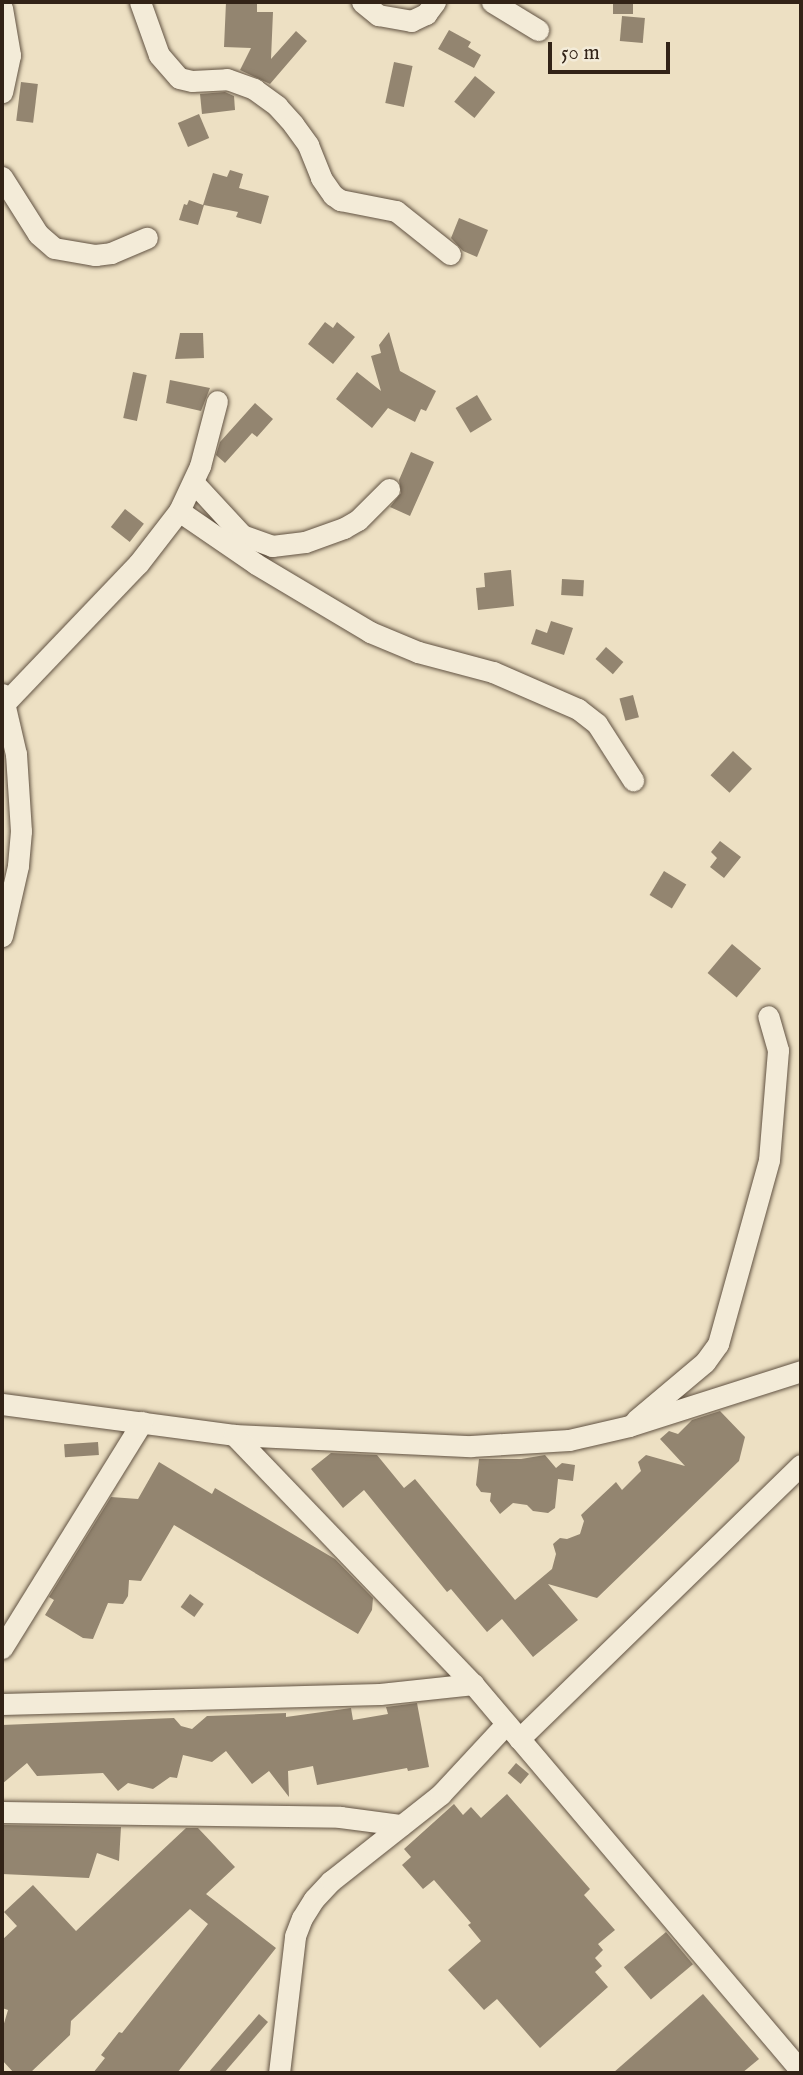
<!DOCTYPE html>
<html>
<head>
<meta charset="utf-8">
<style>
  body { margin:0 }
  #map { position:relative; width:803px; height:2075px; overflow:hidden; background:#ede0c3; font-family:"IM FELL English",serif }
  div>[style] { position:absolute }
  .building>* { inset:0; background:#938570; transform-origin:0 0 }
  .roads { filter:drop-shadow(0 0 2px #615242) drop-shadow(0 0 2px #615242) }
  .minor>* { height:21px; margin:-10.5px; padding:0 10.5px; transform-origin:10.5px; border-radius:10.5px; background:#f3ebd8 }
  span { translate:-50% -50%; white-space:nowrap; text-align:center; line-height:1.15; -webkit-text-stroke:5px #f3ebd8; paint-order:stroke }
  .frame { position:absolute; inset:0; border:4px solid #322317; pointer-events:none }
  .scale { position:absolute; left:548px; top:42px; width:122px; height:32px; box-sizing:border-box; border:4px solid #322317; border-top:0; padding-left:9px; font-size:21px; line-height:24px; white-space:nowrap; color:#322317; -webkit-text-stroke:5px #f3ebd8; paint-order:stroke }
</style>
</head>
<body>
<div id="map">
  <div class="building">
    <div style="clip-path:polygon(226px 2px,257px 2px,257px 12px,273px 12px,271px 59px,296px 31px,307px 41px,270px 84px,240px 70px,251px 48px,224px 47px)"></div>
    <div style="left:613px;top:2px;width:20px;height:12px"></div>
    <div style="left:622px;top:16px;width:23px;height:25px;rotate:5deg"></div>
    <div style="clip-path:polygon(449px 30px,471px 42px,468px 47px,481px 55px,474px 68px,438px 49px)"></div>
    <div style="left:394px;top:62px;width:19px;height:42px;rotate:12deg"></div>
    <div style="left:475px;top:76px;width:26px;height:33px;rotate:39deg"></div>
    <div style="left:21px;top:82px;width:17px;height:39px;rotate:7deg"></div>
    <div style="clip-path:polygon(225px 92px,234px 96px,235px 110px,202px 114px,200px 94px)"></div>
    <div style="left:199px;top:114px;width:26px;height:23px;rotate:67deg"></div>
    <div style="clip-path:polygon(230px 170px,243px 174px,239px 188px,269px 196px,261px 224px,236px 217px,238px 212px,204px 205px,198px 225px,179px 220px,184px 204px,187px 205px,189px 200px,203px 205px,213px 173px,227px 177px)"></div>
    <div style="clip-path:polygon(459px 218px,488px 230px,477px 257px,463px 251px,451px 238px)"></div>
    <div style="clip-path:polygon(325px 322px,333px 328px,337px 322px,355px 337px,333px 364px,308px 344px)"></div>
    <div style="clip-path:polygon(389px 332px,400px 371px,436px 391px,426px 411px,421px 409px,415px 422px,388px 408px,372px 428px,336px 399px,357px 372px,381px 391px,371px 356px,381px 353px,379px 345px)"></div>
    <div style="clip-path:polygon(180px 333px,203px 333px,204px 358px,175px 359px)"></div>
    <div style="left:133px;top:372px;width:14px;height:47px;rotate:12deg"></div>
    <div style="clip-path:polygon(170px 380px,210px 388px,201px 411px,166px 403px)"></div>
    <div style="left:477px;top:395px;width:29px;height:25px;rotate:59deg"></div>
    <div style="clip-path:polygon(255px 403px,273px 419px,257px 437px,252px 433px,225px 463px,216px 455px,220px 442px)"></div>
    <div style="clip-path:polygon(411px 452px,434px 462px,410px 516px,390px 507px,401px 493px,399px 480px)"></div>
    <div style="left:125px;top:509px;width:24px;height:23px;rotate:38deg"></div>
    <div style="clip-path:polygon(511px 570px,514px 606px,478px 610px,476px 588px,485px 587px,484px 573px)"></div>
    <div style="left:562px;top:579px;width:22px;height:16px;rotate:3deg"></div>
    <div style="clip-path:polygon(551px 621px,573px 628px,564px 655px,531px 644px,536px 629px,547px 633px)"></div>
    <div style="left:606px;top:647px;width:23px;height:16px;rotate:41deg"></div>
    <div style="left:633px;top:695px;width:23px;height:14px;rotate:75deg"></div>
    <div style="left:733px;top:751px;width:26px;height:33px;rotate:43deg"></div>
    <div style="clip-path:polygon(720px 841px,741px 857px,724px 878px,710px 867px,717px 858px,711px 852px)"></div>
    <div style="left:664px;top:871px;width:26px;height:28px;rotate:31deg"></div>
    <div style="left:732px;top:944px;width:38px;height:38px;rotate:40deg"></div>
    <div style="clip-path:polygon(720px 1411px,745px 1437px,739px 1461px,597px 1598px,548px 1584px,578px 1620px,533px 1657px,502px 1619px,487px 1632px,451px 1589px,447px 1592px,364px 1490px,343px 1508px,311px 1469px,331px 1453px,377px 1455px,404px 1488px,415px 1479px,515px 1600px,552px 1569px,556px 1554px,553px 1544px,560px 1538px,567px 1539px,580px 1534px,584px 1521px,581px 1515px,616px 1482px,622px 1490px,641px 1471px,638px 1462px,646px 1455px,685px 1466px,660px 1439px,669px 1431px,678px 1434px,692px 1420px)"></div>
    <div style="left:98px;top:1442px;width:13px;height:34px;rotate:86deg"></div>
    <div style="clip-path:polygon(545px 1455px,556px 1468px,562px 1463px,575px 1465px,573px 1481px,558px 1479px,555px 1508px,548px 1513px,533px 1511px,527px 1505px,513px 1503px,500px 1514px,490px 1501px,491px 1493px,481px 1492px,476px 1485px,479px 1459px,521px 1459px)"></div>
    <div style="clip-path:polygon(159px 1462px,212px 1494px,215px 1488px,335px 1559px,373px 1598px,372px 1610px,358px 1634px,174px 1525px,141px 1581px,129px 1580px,128px 1596px,123px 1604px,108px 1603px,93px 1639px,83px 1638px,45px 1615px,54px 1600px,49px 1597px,111px 1497px,138px 1499px)"></div>
    <div style="left:190px;top:1594px;width:17px;height:16px;rotate:36deg"></div>
    <div style="clip-path:polygon(417px 1703px,429px 1767px,408px 1771px,407px 1768px,317px 1785px,313px 1766px,288px 1771px,289px 1797px,269px 1771px,252px 1784px,226px 1751px,212px 1762px,183px 1755px,177px 1778px,170px 1777px,153px 1789px,128px 1783px,118px 1791px,103px 1773px,37px 1776px,27px 1763px,2px 1784px,2px 1725px,174px 1718px,181px 1726px,192px 1729px,207px 1716px,286px 1713px,286px 1717px,351px 1708px,353px 1720px,388px 1714px,386px 1707px)"></div>
    <div style="left:516px;top:1763px;width:17px;height:13px;rotate:40deg"></div>
    <div style="clip-path:polygon(507px 1794px,590px 1889px,584px 1895px,615px 1930px,598px 1944px,603px 1950px,595px 1958px,602px 1966px,595px 1972px,608px 1987px,540px 2048px,497px 1999px,484px 2010px,448px 1970px,481px 1941px,468px 1925px,471px 1923px,434px 1880px,423px 1889px,402px 1865px,411px 1857px,404px 1849px,454px 1804px,463px 1815px,471px 1807px,481px 1818px)"></div>
    <div style="clip-path:polygon(2px 1825px,121px 1827px,119px 1861px,97px 1853px,89px 1878px,2px 1874px)"></div>
    <div style="clip-path:polygon(186px 1828px,198px 1828px,235px 1867px,206px 1894px,276px 1948px,177px 2073px,93px 2073px,105px 2058px,101px 2055px,119px 2032px,122px 2033px,208px 1924px,190px 1909px,71px 2021px,70px 2035px,30px 2073px,14px 2073px,2px 2060px,2px 2030px,8px 2010px,2px 2008px,2px 1940px,17px 1926px,4px 1912px,33px 1885px,76px 1931px)"></div>
    <div style="left:666px;top:1932px;width:42px;height:55px;rotate:50deg"></div>
    <div style="clip-path:polygon(703px 1994px,759px 2059px,742px 2073px,613px 2073px)"></div>
    <div style="clip-path:polygon(259px 2014px,268px 2022px,224px 2073px,208px 2073px)"></div>
  </div>
  <div class="roads">
    <div class="minor">
      <div style="left:140px;top:2px;width:56px;rotate:70.3deg"></div>
      <div style="left:159px;top:55px;width:30px;rotate:49deg"></div>
      <div style="left:179px;top:78px;width:13px;rotate:13deg"></div>
      <div style="left:192px;top:81px;width:35px;rotate:-3deg"></div>
      <div style="left:227px;top:79px;width:29px;rotate:20deg"></div>
      <div style="left:254px;top:89px;width:29px;rotate:36deg"></div>
      <div style="left:277px;top:106px;width:24px;rotate:48deg"></div>
      <div style="left:293px;top:124px;width:26px;rotate:54deg"></div>
      <div style="left:308px;top:145px;width:35px;rotate:68deg"></div>
      <div style="left:321px;top:178px;width:21px;rotate:55deg"></div>
      <div style="left:333px;top:195px;width:9px;rotate:36deg"></div>
      <div style="left:340px;top:200px;width:57px;rotate:11.1deg"></div>
      <div style="left:396px;top:211px;width:69px;rotate:38.5deg"></div>
      <div style="left:362px;top:2px;width:21px;rotate:39deg"></div>
      <div style="left:378px;top:15px;width:34px;rotate:10deg"></div>
      <div style="left:411px;top:21px;width:17px;rotate:-25deg"></div>
      <div style="left:426px;top:14px;width:15px;rotate:-53deg"></div>
      <div style="left:492px;top:2px;width:54px;rotate:31.3deg"></div>
      <div style="left:2px;top:8px;width:48px;rotate:80.3deg"></div>
      <div style="left:10px;top:55px;width:38px;rotate:102deg"></div>
      <div style="left:2px;top:177px;width:67px;rotate:57.7deg"></div>
      <div style="left:38px;top:234px;width:21px;rotate:41deg"></div>
      <div style="left:54px;top:248px;width:42px;rotate:9.7deg"></div>
      <div style="left:95px;top:255px;width:16px;rotate:-7deg"></div>
      <div style="left:111px;top:253px;width:39px;rotate:-23deg"></div>
      <div style="left:194px;top:483px;width:71px;rotate:47.3deg"></div>
      <div style="left:242px;top:535px;width:32px;rotate:20deg"></div>
      <div style="left:272px;top:546px;width:33px;rotate:-7deg"></div>
      <div style="left:305px;top:542px;width:41px;rotate:-19.7deg"></div>
      <div style="left:344px;top:528px;width:16px;rotate:-30deg"></div>
      <div style="left:358px;top:520px;width:44px;rotate:-45deg"></div>
      <div style="left:179px;top:511px;width:93px;rotate:34.5deg"></div>
      <div style="left:256px;top:564px;width:133px;rotate:30.8deg"></div>
      <div style="left:370px;top:632px;width:52px;rotate:22.6deg"></div>
      <div style="left:418px;top:652px;width:78px;rotate:14.9deg"></div>
      <div style="left:493px;top:672px;width:93px;rotate:23.5deg"></div>
      <div style="left:578px;top:709px;width:24px;rotate:38deg"></div>
      <div style="left:597px;top:724px;width:67px;rotate:57.3deg"></div>
      <div style="left:2px;top:694px;width:62px;rotate:76.9deg"></div>
      <div style="left:16px;top:754px;width:77px;rotate:86.3deg"></div>
      <div style="left:21px;top:831px;width:35px;rotate:95deg"></div>
      <div style="left:18px;top:866px;width:72px;rotate:102.9deg"></div>
      <div style="left:5px;top:703px;width:192px;rotate:-46.3deg"></div>
      <div style="left:138px;top:564px;width:67px;rotate:-52.3deg"></div>
      <div style="left:179px;top:511px;width:50px;rotate:-65deg"></div>
      <div style="left:200px;top:466px;width:67px;rotate:-75.3deg"></div>
      <div style="left:2px;top:1404px;width:234px;rotate:7.6deg"></div>
      <div style="left:234px;top:1435px;width:237px;rotate:2.7deg"></div>
      <div style="left:471px;top:1446px;width:98px;rotate:-3.5deg"></div>
      <div style="left:569px;top:1440px;width:62px;rotate:-13.1deg"></div>
      <div style="left:629px;top:1426px;width:181px;rotate:-17.7deg"></div>
      <div style="left:636px;top:1420px;width:90px;rotate:-40deg"></div>
      <div style="left:705px;top:1362px;width:22px;rotate:-54deg"></div>
      <div style="left:718px;top:1344px;width:191px;rotate:-74.5deg"></div>
      <div style="left:769px;top:1160px;width:110px;rotate:-85.3deg"></div>
      <div style="left:778px;top:1050px;width:35px;rotate:-106deg"></div>
      <div style="left:234px;top:1435px;width:345px;rotate:46.2deg"></div>
      <div style="left:473px;top:1684px;width:507px;rotate:49.72deg"></div>
      <div style="left:2px;top:1648px;width:266px;rotate:-58.2deg"></div>
      <div style="left:2px;top:1704px;width:378px;rotate:-1.5deg"></div>
      <div style="left:380px;top:1694px;width:94px;rotate:-6.1deg"></div>
      <div style="left:519px;top:1739px;width:393px;rotate:-44.2deg"></div>
      <div style="left:2px;top:1812px;width:338px;rotate:0.8deg"></div>
      <div style="left:340px;top:1817px;width:62px;rotate:7.5deg"></div>
      <div style="left:279px;top:2073px;width:138px;rotate:-83.3deg"></div>
      <div style="left:295px;top:1936px;width:19px;rotate:-69deg"></div>
      <div style="left:302px;top:1918px;width:22px;rotate:-58deg"></div>
      <div style="left:314px;top:1899px;width:25px;rotate:-47deg"></div>
      <div style="left:331px;top:1881px;width:140px;rotate:-38.3deg"></div>
      <div style="left:441px;top:1794px;width:96px;rotate:-47.1deg"></div>
    </div>
  </div>
  <div class="frame"></div>
  <div class="scale">50 m</div>
</div>
</body>
</html>
